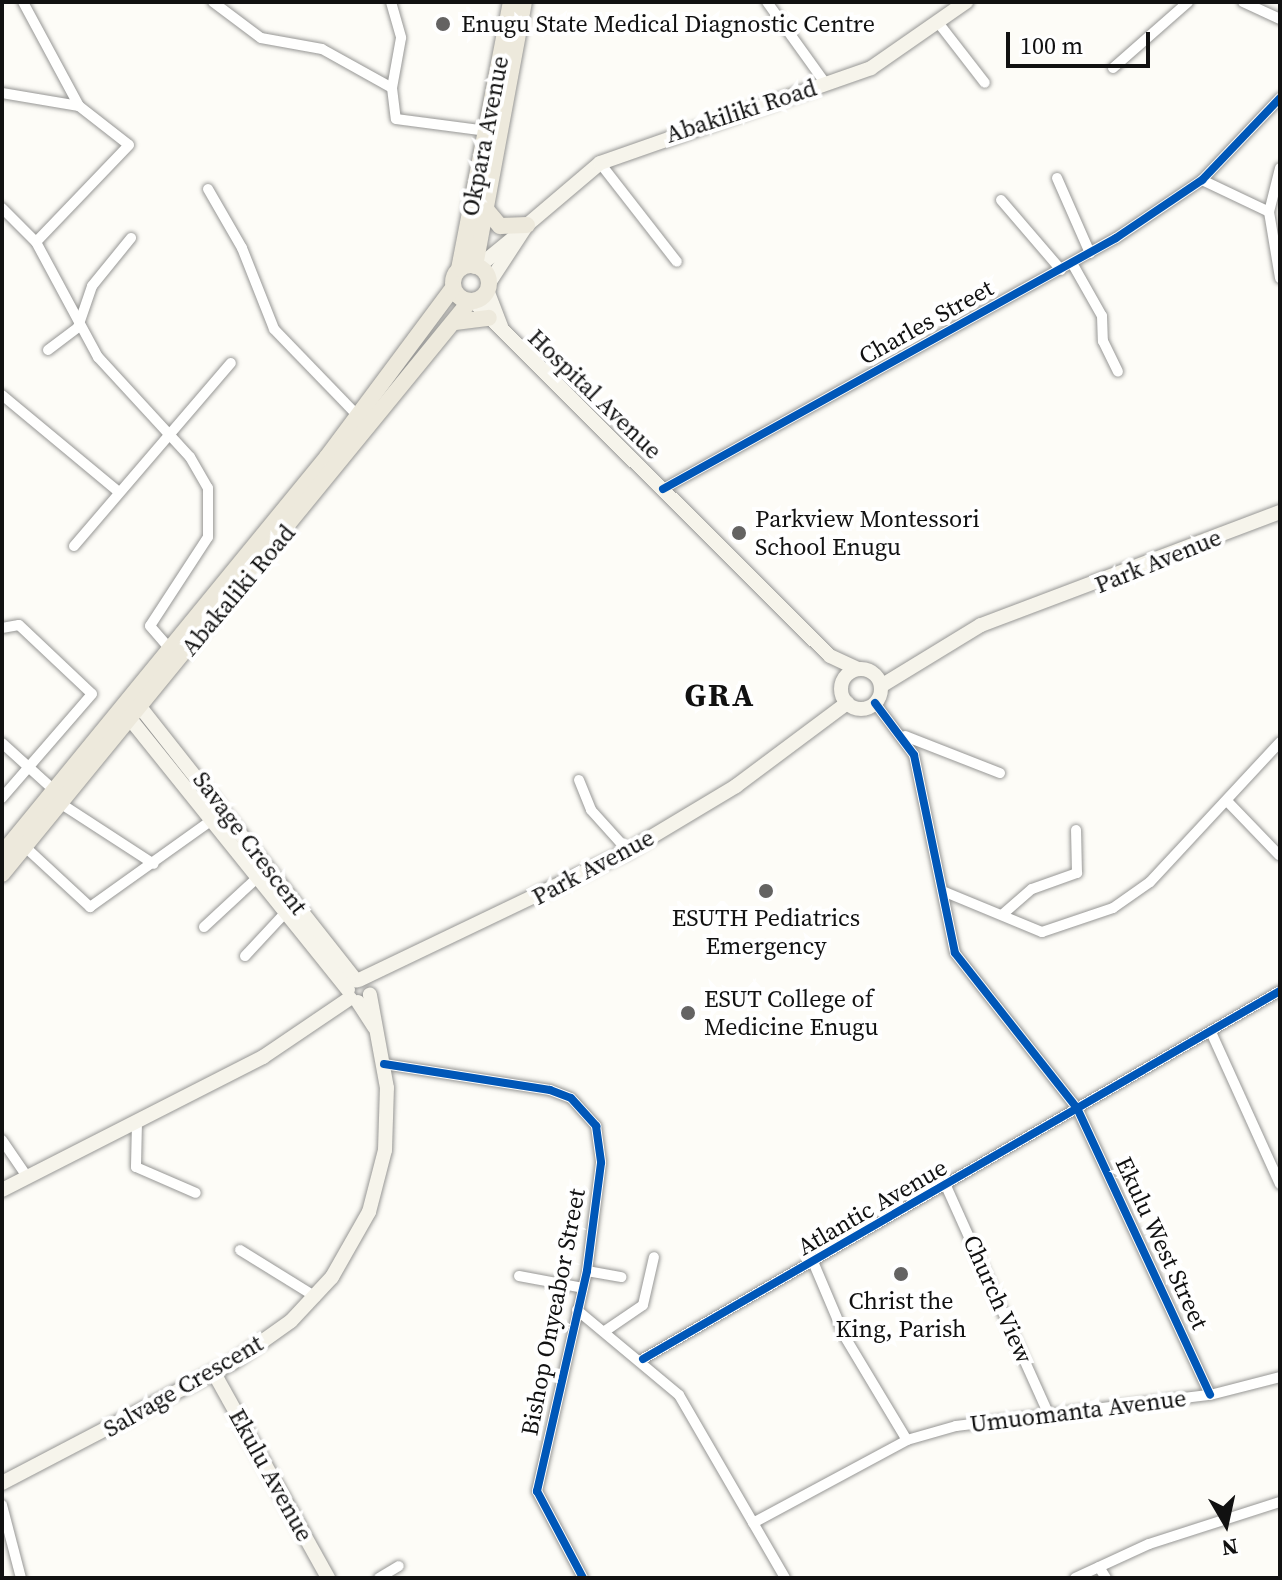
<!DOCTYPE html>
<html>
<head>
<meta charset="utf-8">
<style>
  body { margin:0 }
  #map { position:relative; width:1282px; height:1580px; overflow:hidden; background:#fdfcf7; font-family:"Source Serif 4",serif }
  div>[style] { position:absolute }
  .roads { filter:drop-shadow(0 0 2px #979795) drop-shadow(0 0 2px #979795) }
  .street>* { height:10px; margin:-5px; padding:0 5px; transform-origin:5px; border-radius:5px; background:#fffffe }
  .secondary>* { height:14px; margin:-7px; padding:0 7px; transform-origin:7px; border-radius:7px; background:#f6f4eb }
  .secondary>.ring { margin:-7px; padding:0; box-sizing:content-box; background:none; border:14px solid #f6f4eb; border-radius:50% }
  .primary>* { height:16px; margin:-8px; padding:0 8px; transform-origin:8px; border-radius:8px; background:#ede9dc }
  .primary>.ring { margin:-8px; padding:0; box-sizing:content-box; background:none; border:16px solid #ede9dc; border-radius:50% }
  .cycleway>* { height:8px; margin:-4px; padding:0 4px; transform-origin:4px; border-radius:4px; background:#0057b8 }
  .dots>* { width:22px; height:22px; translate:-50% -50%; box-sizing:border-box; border:4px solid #fff; border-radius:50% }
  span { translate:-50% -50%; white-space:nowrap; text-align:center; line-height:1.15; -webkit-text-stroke:8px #fff; paint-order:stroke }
  .poi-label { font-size:24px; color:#111 }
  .left { translate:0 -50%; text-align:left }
  .street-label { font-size:24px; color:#111 }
  .district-label { font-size:32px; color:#111; font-weight:700; letter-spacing:2px }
  .frame { position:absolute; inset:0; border:4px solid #111; pointer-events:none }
  .north { position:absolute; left:1186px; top:1484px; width:80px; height:80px; -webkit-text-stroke:6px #fff; paint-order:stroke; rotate:171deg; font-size:22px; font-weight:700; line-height:32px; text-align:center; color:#111 }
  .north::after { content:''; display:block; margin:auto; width:28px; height:36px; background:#111; clip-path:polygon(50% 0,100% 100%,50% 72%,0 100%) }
  .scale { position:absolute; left:1006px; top:32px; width:144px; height:36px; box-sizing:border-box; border:4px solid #111; border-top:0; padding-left:10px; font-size:24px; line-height:28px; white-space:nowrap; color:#111; -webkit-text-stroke:6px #fff; paint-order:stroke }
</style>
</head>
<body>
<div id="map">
  <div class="roads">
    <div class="street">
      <div style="left:23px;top:2px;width:118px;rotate:61.7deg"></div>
      <div style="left:213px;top:2px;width:60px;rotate:36.9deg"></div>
      <div style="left:261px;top:38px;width:62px;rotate:10.2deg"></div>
      <div style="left:322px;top:49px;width:80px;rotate:29.1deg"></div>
      <div style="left:392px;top:88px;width:31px;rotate:83deg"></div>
      <div style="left:396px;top:119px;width:92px;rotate:7.5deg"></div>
      <div style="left:391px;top:2px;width:37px;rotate:74deg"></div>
      <div style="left:401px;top:38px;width:51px;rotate:100.2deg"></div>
      <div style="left:767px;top:2px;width:101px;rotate:54.3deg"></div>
      <div style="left:1243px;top:2px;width:41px;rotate:24.7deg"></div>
      <div style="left:940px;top:25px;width:73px;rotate:52.2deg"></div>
      <div style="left:1113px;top:68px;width:100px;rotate:-41.3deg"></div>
      <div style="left:2px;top:93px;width:78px;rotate:9.6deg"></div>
      <div style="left:79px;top:106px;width:63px;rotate:38deg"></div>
      <div style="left:129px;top:145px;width:134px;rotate:133.8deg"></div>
      <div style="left:600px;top:163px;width:125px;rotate:52.1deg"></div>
      <div style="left:1280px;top:168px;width:45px;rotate:104deg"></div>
      <div style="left:1269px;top:212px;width:67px;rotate:80.5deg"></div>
      <div style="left:1057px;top:178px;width:82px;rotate:66.3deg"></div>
      <div style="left:1202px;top:180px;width:74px;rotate:25.5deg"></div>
      <div style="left:208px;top:189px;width:68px;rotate:60deg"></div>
      <div style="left:242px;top:248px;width:87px;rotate:68.4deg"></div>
      <div style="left:274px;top:329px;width:122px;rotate:46deg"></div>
      <div style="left:1001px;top:200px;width:92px;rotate:49.4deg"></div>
      <div style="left:2px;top:208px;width:48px;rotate:45deg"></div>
      <div style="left:36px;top:242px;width:131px;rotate:61.7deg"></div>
      <div style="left:98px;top:357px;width:136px;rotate:47.4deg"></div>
      <div style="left:190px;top:457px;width:36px;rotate:60deg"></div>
      <div style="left:208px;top:488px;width:49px;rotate:90deg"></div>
      <div style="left:208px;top:537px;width:106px;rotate:123.1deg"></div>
      <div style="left:150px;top:626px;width:32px;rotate:49deg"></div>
      <div style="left:1072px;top:263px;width:61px;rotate:60.5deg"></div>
      <div style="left:1102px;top:316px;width:25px;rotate:88deg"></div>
      <div style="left:1103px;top:341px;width:34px;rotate:64deg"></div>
      <div style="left:48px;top:350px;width:38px;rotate:-37deg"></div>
      <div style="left:78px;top:327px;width:43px;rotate:-71.1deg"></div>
      <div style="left:92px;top:286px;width:62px;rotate:-50.9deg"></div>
      <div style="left:2px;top:395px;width:152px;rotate:39.7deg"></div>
      <div style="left:663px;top:489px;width:518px;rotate:-28.99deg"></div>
      <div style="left:1116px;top:238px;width:104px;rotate:-34deg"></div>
      <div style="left:1202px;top:180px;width:113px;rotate:-46.4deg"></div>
      <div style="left:74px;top:546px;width:241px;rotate:-49.4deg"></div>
      <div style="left:2px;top:628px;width:17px;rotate:-10deg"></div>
      <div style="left:19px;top:625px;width:100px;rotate:43.4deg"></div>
      <div style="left:92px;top:694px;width:138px;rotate:130.9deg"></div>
      <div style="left:875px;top:703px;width:65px;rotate:53.1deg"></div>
      <div style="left:914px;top:755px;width:202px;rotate:78.3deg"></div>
      <div style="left:955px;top:953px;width:197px;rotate:51.8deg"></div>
      <div style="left:1077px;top:1108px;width:316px;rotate:65.1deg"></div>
      <div style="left:905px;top:736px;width:102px;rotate:21.3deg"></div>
      <div style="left:2px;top:743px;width:73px;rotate:42.2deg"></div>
      <div style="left:579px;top:780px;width:32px;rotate:68deg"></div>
      <div style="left:591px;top:810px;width:55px;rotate:47.9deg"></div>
      <div style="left:1227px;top:801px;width:75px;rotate:46.1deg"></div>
      <div style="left:63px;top:805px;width:108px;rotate:33deg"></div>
      <div style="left:22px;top:844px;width:93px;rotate:42.8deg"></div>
      <div style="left:90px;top:907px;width:153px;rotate:-35.5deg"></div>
      <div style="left:945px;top:892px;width:105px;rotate:22.4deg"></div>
      <div style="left:1042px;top:932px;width:75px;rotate:-18.7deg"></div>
      <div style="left:1113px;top:908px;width:45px;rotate:-35.1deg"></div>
      <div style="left:1150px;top:882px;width:191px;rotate:-47.1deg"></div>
      <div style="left:1003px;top:914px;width:38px;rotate:-41deg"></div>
      <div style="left:1032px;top:889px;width:48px;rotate:-19.6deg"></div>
      <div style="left:1077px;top:873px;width:43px;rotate:-91.3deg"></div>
      <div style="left:204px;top:927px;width:74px;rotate:-42.8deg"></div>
      <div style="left:245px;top:956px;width:59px;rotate:-47.1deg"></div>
      <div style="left:1211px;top:1032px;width:167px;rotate:65.6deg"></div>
      <div style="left:384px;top:1064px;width:168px;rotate:8.9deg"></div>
      <div style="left:550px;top:1090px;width:22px;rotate:21deg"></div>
      <div style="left:571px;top:1098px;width:38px;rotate:48deg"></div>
      <div style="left:596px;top:1126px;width:37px;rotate:82deg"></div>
      <div style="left:601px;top:1163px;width:109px;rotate:97.4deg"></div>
      <div style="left:587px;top:1271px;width:226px;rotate:102.8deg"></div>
      <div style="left:537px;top:1491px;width:98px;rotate:62.1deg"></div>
      <div style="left:137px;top:1122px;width:45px;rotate:91.3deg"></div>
      <div style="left:136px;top:1167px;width:65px;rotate:23.4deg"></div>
      <div style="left:2px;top:1140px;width:46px;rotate:55.6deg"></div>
      <div style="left:947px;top:1188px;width:243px;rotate:65.8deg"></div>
      <div style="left:240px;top:1250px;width:89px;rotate:31.7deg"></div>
      <div style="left:814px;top:1264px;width:79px;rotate:67deg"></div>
      <div style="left:845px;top:1337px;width:120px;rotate:59deg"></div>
      <div style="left:587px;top:1271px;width:35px;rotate:10deg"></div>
      <div style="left:519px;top:1276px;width:65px;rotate:10.6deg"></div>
      <div style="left:577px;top:1310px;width:133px;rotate:39.8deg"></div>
      <div style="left:679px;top:1395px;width:211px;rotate:59.9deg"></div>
      <div style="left:605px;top:1331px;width:46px;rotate:-34.4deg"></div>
      <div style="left:643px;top:1305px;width:49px;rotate:-77.1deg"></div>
      <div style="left:643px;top:1359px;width:736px;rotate:-30.02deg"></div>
      <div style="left:2px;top:1505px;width:75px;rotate:75.4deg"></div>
      <div style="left:753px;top:1523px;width:175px;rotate:-28.3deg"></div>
      <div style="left:907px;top:1440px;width:51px;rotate:-15.9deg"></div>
      <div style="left:956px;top:1426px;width:256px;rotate:-7deg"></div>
      <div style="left:1210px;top:1395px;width:72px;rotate:-14.4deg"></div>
      <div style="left:1099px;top:1567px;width:13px;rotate:58deg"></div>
      <div style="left:379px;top:1578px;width:23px;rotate:-31deg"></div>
      <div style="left:1075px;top:1578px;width:81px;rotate:-24.7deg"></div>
      <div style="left:1149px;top:1544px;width:138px;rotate:-17.8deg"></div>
    </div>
    <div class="secondary">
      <div style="left:478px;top:267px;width:58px;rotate:-39.4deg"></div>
      <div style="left:489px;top:283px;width:69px;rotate:-56.8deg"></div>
      <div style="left:527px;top:225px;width:96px;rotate:-40.3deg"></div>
      <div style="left:600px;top:163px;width:287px;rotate:-19.3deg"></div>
      <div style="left:871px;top:68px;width:116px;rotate:-34.8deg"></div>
      <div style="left:487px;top:290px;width:40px;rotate:69deg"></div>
      <div style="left:473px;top:301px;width:503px;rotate:44.84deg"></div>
      <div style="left:830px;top:656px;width:31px;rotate:25deg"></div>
      <div class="ring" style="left:841px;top:669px;width:26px;height:26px"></div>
      <div style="left:881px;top:686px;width:117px;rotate:-31.4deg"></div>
      <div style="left:981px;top:625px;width:320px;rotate:-20.7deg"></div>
      <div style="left:133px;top:698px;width:360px;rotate:51.7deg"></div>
      <div style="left:123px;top:710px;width:359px;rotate:51.2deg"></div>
      <div style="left:359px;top:980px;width:298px;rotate:-25.6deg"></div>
      <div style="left:628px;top:851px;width:126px;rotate:-31deg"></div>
      <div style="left:736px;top:786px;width:139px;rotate:-36.8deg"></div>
      <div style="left:358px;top:1002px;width:30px;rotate:57deg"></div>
      <div style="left:2px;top:1190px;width:293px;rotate:-27deg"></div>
      <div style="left:263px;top:1057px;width:105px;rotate:-34.1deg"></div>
      <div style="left:214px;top:1373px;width:235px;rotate:60.9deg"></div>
      <div style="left:2px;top:1483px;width:259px;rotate:-27.6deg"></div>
      <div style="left:232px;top:1363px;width:72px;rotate:-35.4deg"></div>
      <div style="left:291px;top:1321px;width:60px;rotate:-47deg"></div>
      <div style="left:332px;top:1277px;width:75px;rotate:-60.4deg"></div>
      <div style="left:369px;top:1212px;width:64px;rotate:-75.5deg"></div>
      <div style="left:385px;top:1150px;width:62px;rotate:-88.2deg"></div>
      <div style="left:387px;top:1088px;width:95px;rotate:-100.4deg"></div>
    </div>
    <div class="primary">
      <div style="left:484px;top:207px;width:25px;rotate:50deg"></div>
      <div style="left:500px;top:226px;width:27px;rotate:-2deg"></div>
      <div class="ring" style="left:453px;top:265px;width:20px;height:20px"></div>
      <div style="left:475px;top:266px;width:269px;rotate:-79.5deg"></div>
      <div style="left:459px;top:269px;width:272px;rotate:-79deg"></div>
      <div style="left:455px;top:322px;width:34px;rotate:-7deg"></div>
      <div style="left:2px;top:854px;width:513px;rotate:-50.69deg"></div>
      <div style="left:327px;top:457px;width:211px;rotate:-53.3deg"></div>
      <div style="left:2px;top:874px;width:740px;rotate:-50.76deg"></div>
    </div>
  </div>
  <div class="cycleway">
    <div style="left:663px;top:489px;width:518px;rotate:-28.99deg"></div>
    <div style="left:1116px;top:238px;width:104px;rotate:-34deg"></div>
    <div style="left:1202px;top:180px;width:113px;rotate:-46.4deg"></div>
    <div style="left:875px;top:703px;width:65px;rotate:53.1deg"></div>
    <div style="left:914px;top:755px;width:202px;rotate:78.3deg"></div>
    <div style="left:955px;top:953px;width:197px;rotate:51.8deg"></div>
    <div style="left:1077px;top:1108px;width:316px;rotate:65.1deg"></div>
    <div style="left:384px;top:1064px;width:168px;rotate:8.9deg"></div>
    <div style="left:550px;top:1090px;width:22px;rotate:21deg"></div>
    <div style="left:571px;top:1098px;width:38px;rotate:48deg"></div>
    <div style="left:596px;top:1126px;width:37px;rotate:82deg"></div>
    <div style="left:601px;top:1163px;width:109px;rotate:97.4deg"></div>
    <div style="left:587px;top:1271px;width:226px;rotate:102.8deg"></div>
    <div style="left:537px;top:1491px;width:98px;rotate:62.1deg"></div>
    <div style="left:643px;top:1359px;width:736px;rotate:-30.02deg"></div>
  </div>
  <div class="dots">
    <div style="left:443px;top:24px;background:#646362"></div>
    <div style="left:739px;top:533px;background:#646362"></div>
    <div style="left:766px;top:891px;background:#646362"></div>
    <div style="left:688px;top:1013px;background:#646362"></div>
    <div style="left:901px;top:1274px;background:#646362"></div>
  </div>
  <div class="poi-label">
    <span class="left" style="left:461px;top:24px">Enugu State Medical Diagnostic Centre</span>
    <span class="left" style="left:755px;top:533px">Parkview Montessori<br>School Enugu</span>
    <span style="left:766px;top:932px">ESUTH Pediatrics<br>Emergency</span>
    <span class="left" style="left:704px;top:1013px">ESUT College of<br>Medicine Enugu</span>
    <span style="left:901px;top:1315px">Christ the<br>King, Parish</span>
  </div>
  <div class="street-label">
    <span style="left:741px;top:111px;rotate:-18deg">Abakiliki Road</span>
    <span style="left:485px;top:136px;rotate:-79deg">Okpara Avenue</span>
    <span style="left:926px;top:322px;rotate:-29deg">Charles Street</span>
    <span style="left:595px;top:394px;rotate:44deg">Hospital Avenue</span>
    <span style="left:1158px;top:561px;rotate:-22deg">Park Avenue</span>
    <span style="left:238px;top:590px;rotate:-50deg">Abakaliki Road</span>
    <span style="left:250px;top:843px;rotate:53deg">Savage Crescent</span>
    <span style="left:593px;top:867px;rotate:-28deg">Park Avenue</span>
    <span style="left:872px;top:1207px;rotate:-30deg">Atlantic Avenue</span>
    <span style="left:1162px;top:1243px;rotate:65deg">Ekulu West Street</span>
    <span style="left:998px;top:1299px;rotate:66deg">Church View</span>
    <span style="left:553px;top:1312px;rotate:-79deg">Bishop Onyeabor Street</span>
    <span style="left:183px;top:1386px;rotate:-30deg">Salvage Crescent</span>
    <span style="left:1078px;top:1411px;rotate:-7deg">Umuomanta Avenue</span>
    <span style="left:271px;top:1475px;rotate:61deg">Ekulu Avenue</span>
  </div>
  <div class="district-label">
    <span style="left:720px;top:695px">GRA</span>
  </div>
  <div class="frame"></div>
  <div class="north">N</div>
  <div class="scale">100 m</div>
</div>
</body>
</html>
